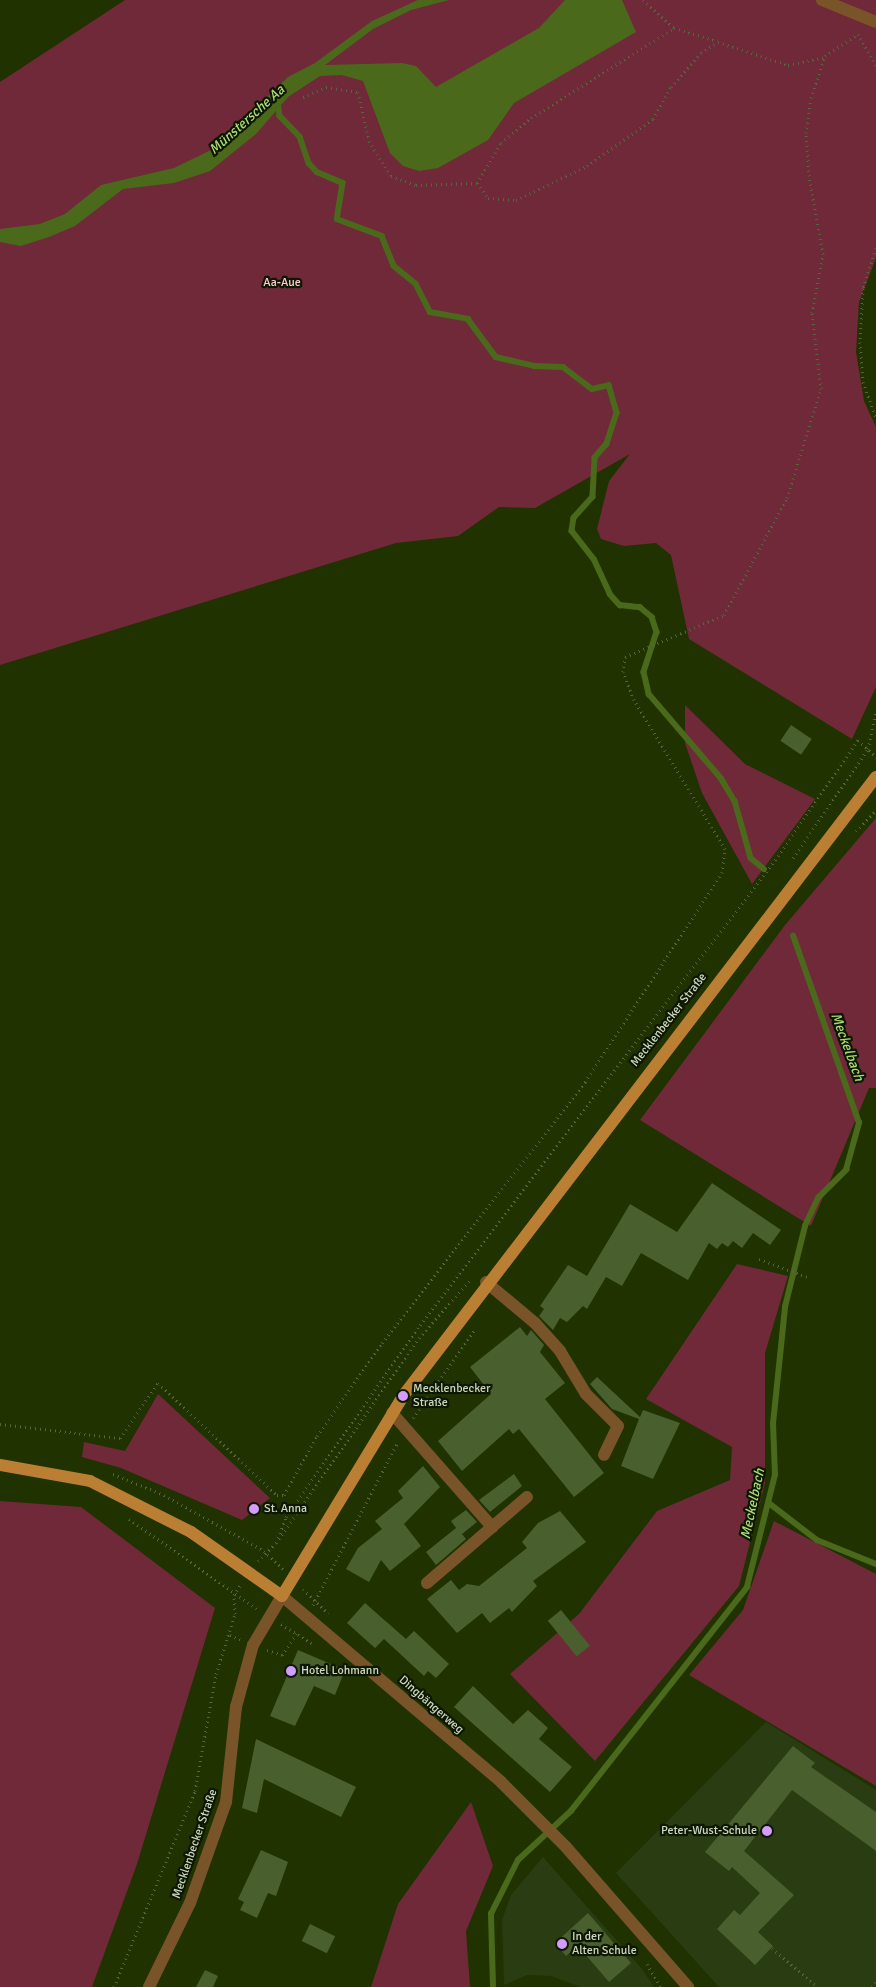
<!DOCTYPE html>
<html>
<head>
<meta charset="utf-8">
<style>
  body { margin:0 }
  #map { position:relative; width:876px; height:1987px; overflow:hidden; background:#1f3200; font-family:Signika,sans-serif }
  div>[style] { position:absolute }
  .built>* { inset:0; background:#2a3c11 }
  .green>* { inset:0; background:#6f2939 }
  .water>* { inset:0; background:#4a691a }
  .stream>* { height:5.5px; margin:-2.75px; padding:0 2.75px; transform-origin:2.75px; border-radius:2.75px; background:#4a691a }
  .building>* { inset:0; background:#495f2e; transform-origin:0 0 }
  .path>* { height:3px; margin-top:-1.5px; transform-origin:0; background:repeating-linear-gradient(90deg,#55663c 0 1px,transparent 0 5px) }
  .minor>* { height:12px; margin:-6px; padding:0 6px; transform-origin:6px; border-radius:6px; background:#795428 }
  .major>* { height:12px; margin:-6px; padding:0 6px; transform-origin:6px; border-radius:6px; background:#bb7f33 }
  .dots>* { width:14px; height:14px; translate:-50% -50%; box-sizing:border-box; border:2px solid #0e1704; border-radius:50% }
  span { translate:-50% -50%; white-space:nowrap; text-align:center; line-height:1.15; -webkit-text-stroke:4.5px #0e1704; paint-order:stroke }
  .park-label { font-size:12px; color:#fccbd2 }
  .street-label { font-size:12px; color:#cbd8bd }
  .poi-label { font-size:12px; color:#cbd8bd }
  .left { translate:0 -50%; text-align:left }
  .right { translate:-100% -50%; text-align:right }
  .water-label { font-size:14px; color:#acdb73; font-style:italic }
</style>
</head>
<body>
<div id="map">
  <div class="built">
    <div style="clip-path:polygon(766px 1722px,876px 1790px,876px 1987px,719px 1987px,616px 1873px)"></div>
    <div style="clip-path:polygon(543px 1857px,642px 1969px,654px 1987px,581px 1987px,551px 1976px,527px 1975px,504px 1985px,502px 1920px,511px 1895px)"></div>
  </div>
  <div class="green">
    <div style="clip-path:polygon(125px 0,876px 0,876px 258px,859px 302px,856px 352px,864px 401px,876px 427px,876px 687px,852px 739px,689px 639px,671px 555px,656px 543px,624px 546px,601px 539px,597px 529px,609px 481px,630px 454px,535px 508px,499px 507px,458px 536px,396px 543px,0 665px,0 82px)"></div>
    <div style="clip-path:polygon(685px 705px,745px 764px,815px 799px,752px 884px,702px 793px,685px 743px)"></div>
    <div style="clip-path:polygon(876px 818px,876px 1088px,869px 1088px,811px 1226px,640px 1120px,785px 925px)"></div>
    <div style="clip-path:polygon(737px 1264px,788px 1276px,765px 1353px,765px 1483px,739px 1586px,595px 1761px,510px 1674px,579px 1614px,657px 1511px,730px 1480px,732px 1447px,646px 1399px)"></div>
    <div style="clip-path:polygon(158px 1394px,270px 1498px,242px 1520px,121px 1468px,82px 1457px,84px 1442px,125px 1451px)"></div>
    <div style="clip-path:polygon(0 1501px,81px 1507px,215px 1608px,137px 1864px,92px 1987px,0 1987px)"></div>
    <div style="clip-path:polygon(774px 1521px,876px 1574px,876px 1786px,689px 1675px,743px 1610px)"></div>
    <div style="clip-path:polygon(471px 1802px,493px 1866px,466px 1931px,470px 1987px,371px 1987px,398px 1904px)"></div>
  </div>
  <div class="water">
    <div style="clip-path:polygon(418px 0,449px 0,411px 10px,373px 29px,325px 65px,402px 63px,416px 66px,436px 87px,539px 28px,565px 0,622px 0,636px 32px,514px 103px,488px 140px,438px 168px,419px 171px,403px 166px,390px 153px,363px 81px,342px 75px,320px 76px,288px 97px,256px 134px,210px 171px,174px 183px,123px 189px,75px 226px,49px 237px,21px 246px,0 242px,0 229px,40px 224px,65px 214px,101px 185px,174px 168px,213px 149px,288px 77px,315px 63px,372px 21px)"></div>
  </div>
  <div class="stream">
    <div style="left:278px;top:102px;width:14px;rotate:82deg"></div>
    <div style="left:280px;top:116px;width:29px;rotate:46deg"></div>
    <div style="left:300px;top:137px;width:28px;rotate:71deg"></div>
    <div style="left:309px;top:163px;width:12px;rotate:48deg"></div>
    <div style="left:317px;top:172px;width:28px;rotate:23deg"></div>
    <div style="left:343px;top:183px;width:36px;rotate:99deg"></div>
    <div style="left:337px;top:219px;width:48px;rotate:20.7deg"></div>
    <div style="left:382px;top:236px;width:32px;rotate:68deg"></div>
    <div style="left:394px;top:266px;width:28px;rotate:39deg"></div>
    <div style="left:416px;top:284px;width:31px;rotate:63deg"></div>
    <div style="left:430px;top:312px;width:39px;rotate:10deg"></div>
    <div style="left:468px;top:319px;width:47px;rotate:53.6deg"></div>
    <div style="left:496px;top:357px;width:39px;rotate:13deg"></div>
    <div style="left:534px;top:366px;width:29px;rotate:2deg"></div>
    <div style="left:563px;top:367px;width:36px;rotate:37deg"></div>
    <div style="left:592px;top:389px;width:17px;rotate:-13deg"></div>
    <div style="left:609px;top:385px;width:29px;rotate:74deg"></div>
    <div style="left:617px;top:413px;width:33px;rotate:108deg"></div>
    <div style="left:607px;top:444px;width:18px;rotate:131deg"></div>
    <div style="left:595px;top:458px;width:39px;rotate:93deg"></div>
    <div style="left:593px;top:497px;width:28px;rotate:132deg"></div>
    <div style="left:574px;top:518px;width:13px;rotate:99deg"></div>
    <div style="left:572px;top:531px;width:36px;rotate:52deg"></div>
    <div style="left:594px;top:559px;width:38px;rotate:65deg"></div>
    <div style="left:610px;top:594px;width:15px;rotate:48deg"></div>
    <div style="left:620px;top:605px;width:20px;rotate:6deg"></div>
    <div style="left:640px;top:607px;width:16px;rotate:40deg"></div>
    <div style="left:652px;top:617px;width:16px;rotate:72deg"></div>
    <div style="left:657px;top:632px;width:42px;rotate:108deg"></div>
    <div style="left:644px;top:672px;width:23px;rotate:77deg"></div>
    <div style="left:649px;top:694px;width:111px;rotate:49.4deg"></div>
    <div style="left:721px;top:778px;width:27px;rotate:59deg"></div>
    <div style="left:735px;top:801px;width:59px;rotate:74.3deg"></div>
    <div style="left:751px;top:858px;width:17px;rotate:40deg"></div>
    <div style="left:769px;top:1503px;width:61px;rotate:37.6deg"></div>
    <div style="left:817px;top:1540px;width:64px;rotate:22.1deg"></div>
    <div style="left:493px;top:1987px;width:73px;rotate:-91.6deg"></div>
    <div style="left:491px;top:1914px;width:60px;rotate:-63.4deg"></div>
    <div style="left:518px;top:1860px;width:72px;rotate:-42.8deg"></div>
    <div style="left:571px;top:1811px;width:285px;rotate:-51.8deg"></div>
    <div style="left:747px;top:1587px;width:115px;rotate:-76deg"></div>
    <div style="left:775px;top:1475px;width:51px;rotate:-92.2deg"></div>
    <div style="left:773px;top:1424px;width:118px;rotate:-84.1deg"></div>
    <div style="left:785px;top:1307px;width:83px;rotate:-76.1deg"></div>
    <div style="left:805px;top:1226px;width:31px;rotate:-65deg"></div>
    <div style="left:818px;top:1198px;width:40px;rotate:-45deg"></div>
    <div style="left:846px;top:1170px;width:49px;rotate:-74.5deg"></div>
    <div style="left:859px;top:1123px;width:198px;rotate:-109.4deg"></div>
  </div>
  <div class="building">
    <div style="left:791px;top:725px;width:25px;height:19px;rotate:34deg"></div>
    <div style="clip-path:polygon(712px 1183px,781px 1230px,770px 1245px,753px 1233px,742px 1248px,733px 1241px,728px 1247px,722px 1243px,717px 1249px,709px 1243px,688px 1280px,641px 1253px,622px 1286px,606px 1277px,587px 1309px,583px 1306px,567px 1322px,560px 1318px,553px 1330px,539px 1316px,544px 1309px,540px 1306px,568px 1265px,587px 1276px,630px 1204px,677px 1232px)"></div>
    <div style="clip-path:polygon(520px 1327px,527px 1336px,531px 1330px,544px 1345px,540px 1352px,565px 1383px,545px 1399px,604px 1473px,574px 1497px,519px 1429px,513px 1434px,509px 1429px,462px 1471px,438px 1441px,491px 1394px,470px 1367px)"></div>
    <div style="clip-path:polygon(597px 1377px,640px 1417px,643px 1410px,680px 1423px,653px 1479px,621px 1466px,639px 1419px,612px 1409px,590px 1384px)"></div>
    <div style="clip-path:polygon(423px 1466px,440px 1487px,404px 1524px,421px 1546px,390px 1571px,381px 1560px,369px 1582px,346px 1569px,358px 1548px,382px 1529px,375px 1521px,403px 1498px,398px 1491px)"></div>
    <div style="clip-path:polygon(514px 1474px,522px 1486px,490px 1512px,479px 1500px)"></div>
    <div style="clip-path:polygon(466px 1510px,477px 1522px,462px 1534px,466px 1539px,436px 1565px,426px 1552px,456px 1528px,451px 1521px)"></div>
    <div style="clip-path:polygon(560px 1511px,586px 1542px,533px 1581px,537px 1586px,512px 1612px,509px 1608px,490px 1623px,482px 1613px,457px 1633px,427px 1599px,451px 1580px,459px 1590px,467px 1584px,479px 1586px,527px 1548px,522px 1542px,538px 1523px)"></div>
    <div style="clip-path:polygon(365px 1603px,406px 1639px,414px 1631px,449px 1664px,436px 1678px,428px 1671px,424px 1676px,384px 1639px,375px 1648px,347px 1623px)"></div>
    <div style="left:561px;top:1610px;width:46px;height:17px;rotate:51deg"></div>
    <div style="clip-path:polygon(298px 1650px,345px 1670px,335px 1695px,314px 1686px,295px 1726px,270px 1716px)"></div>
    <div style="clip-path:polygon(473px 1686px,513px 1724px,528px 1710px,548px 1728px,539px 1739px,572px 1767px,550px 1792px,454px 1707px)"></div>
    <div style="clip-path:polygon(256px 1739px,356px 1787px,341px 1817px,264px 1779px,257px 1813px,242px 1808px)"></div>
    <div style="clip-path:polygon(793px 1746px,815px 1763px,811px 1767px,876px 1812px,876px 1851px,792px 1790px,744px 1851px,794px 1895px,758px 1932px,773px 1946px,755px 1965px,717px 1929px,734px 1910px,740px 1915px,760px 1893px,732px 1867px,729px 1871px,705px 1852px)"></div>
    <div style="clip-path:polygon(261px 1850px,288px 1862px,276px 1896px,268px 1893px,257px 1918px,240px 1910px,244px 1902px,238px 1899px)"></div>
    <div style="clip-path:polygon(588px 1913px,631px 1963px,609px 1982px,578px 1946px,566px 1956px,555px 1943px)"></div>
    <div style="left:310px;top:1924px;width:28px;height:19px;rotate:26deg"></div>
    <div style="clip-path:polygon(205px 1970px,218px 1976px,213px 1987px,196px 1987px)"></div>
  </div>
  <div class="path">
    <div style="left:643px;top:0;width:42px;rotate:42.1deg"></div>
    <div style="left:674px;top:28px;width:45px;rotate:16.8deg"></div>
    <div style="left:858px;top:34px;width:36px;rotate:60deg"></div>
    <div style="left:303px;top:97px;width:25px;rotate:-23deg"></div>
    <div style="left:326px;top:87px;width:32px;rotate:9deg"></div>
    <div style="left:358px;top:92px;width:50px;rotate:77.3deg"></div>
    <div style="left:369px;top:141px;width:41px;rotate:57.8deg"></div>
    <div style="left:391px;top:176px;width:27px;rotate:20deg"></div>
    <div style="left:416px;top:185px;width:61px;rotate:-1.9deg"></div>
    <div style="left:477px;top:183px;width:19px;rotate:54deg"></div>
    <div style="left:488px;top:198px;width:28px;rotate:4deg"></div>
    <div style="left:516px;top:200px;width:79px;rotate:-25.6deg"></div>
    <div style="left:587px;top:166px;width:81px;rotate:-35.5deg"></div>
    <div style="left:653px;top:119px;width:37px;rotate:-61deg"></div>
    <div style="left:671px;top:87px;width:45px;rotate:-48.6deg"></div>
    <div style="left:701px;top:53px;width:20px;rotate:-33deg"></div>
    <div style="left:718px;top:42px;width:74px;rotate:18.2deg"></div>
    <div style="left:788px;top:65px;width:38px;rotate:-12deg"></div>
    <div style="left:477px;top:183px;width:47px;rotate:-59deg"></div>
    <div style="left:501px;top:143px;width:39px;rotate:-40deg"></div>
    <div style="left:531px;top:118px;width:169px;rotate:-32.2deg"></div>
    <div style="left:876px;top:248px;width:42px;rotate:108deg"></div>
    <div style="left:863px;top:288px;width:54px;rotate:93.2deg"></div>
    <div style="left:860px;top:342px;width:40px;rotate:85.7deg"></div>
    <div style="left:863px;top:382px;width:38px;rotate:70deg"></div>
    <div style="left:856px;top:831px;width:29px;rotate:-46deg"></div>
    <div style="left:793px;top:858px;width:132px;rotate:-55.5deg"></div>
    <div style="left:868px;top:749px;width:40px;rotate:-78deg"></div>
    <div style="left:759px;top:1259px;width:54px;rotate:20.4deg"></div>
    <div style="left:413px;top:1418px;width:106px;rotate:-55deg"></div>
    <div style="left:0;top:1424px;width:121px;rotate:6.7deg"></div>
    <div style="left:120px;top:1438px;width:67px;rotate:-55.4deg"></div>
    <div style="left:158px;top:1383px;width:163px;rotate:43.3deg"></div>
    <div style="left:277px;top:1495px;width:7px"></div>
    <div style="left:284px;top:1495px;width:68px;rotate:-60.8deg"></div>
    <div style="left:317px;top:1436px;width:113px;rotate:-55deg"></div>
    <div style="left:382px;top:1343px;width:331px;rotate:-52.1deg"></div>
    <div style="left:585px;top:1082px;width:250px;rotate:-56.8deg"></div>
    <div style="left:722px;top:873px;width:24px;rotate:-83deg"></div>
    <div style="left:725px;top:849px;width:175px;rotate:-121.4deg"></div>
    <div style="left:634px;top:700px;width:30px;rotate:-111deg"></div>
    <div style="left:623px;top:672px;width:15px;rotate:-82deg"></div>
    <div style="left:625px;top:657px;width:108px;rotate:-23deg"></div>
    <div style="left:724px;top:615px;width:133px;rotate:-61.7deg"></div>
    <div style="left:787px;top:498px;width:114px;rotate:-72.7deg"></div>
    <div style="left:821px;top:389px;width:77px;rotate:-96.8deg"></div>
    <div style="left:812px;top:313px;width:60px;rotate:-79.4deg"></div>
    <div style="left:823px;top:254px;width:79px;rotate:-100.2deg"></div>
    <div style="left:809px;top:176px;width:43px;rotate:-94deg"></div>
    <div style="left:806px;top:133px;width:35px;rotate:-82deg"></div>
    <div style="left:811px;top:98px;width:44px;rotate:-71.6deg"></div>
    <div style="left:825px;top:56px;width:40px;rotate:-34deg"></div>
    <div style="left:113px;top:1474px;width:55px;rotate:22.4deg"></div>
    <div style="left:164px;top:1495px;width:115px;rotate:29.2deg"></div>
    <div style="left:264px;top:1551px;width:26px;rotate:43deg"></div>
    <div style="left:129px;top:1519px;width:159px;rotate:35deg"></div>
    <div style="left:278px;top:1538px;width:22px;rotate:-69deg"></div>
    <div style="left:286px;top:1517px;width:234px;rotate:-55.1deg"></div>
    <div style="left:420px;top:1325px;width:590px;rotate:-52.64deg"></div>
    <div style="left:778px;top:856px;width:141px;rotate:-55.4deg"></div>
    <div style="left:858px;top:740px;width:25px;rotate:43deg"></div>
    <div style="left:258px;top:1561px;width:25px;rotate:-45deg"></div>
    <div style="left:276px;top:1543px;width:250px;rotate:-55.1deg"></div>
    <div style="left:419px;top:1338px;width:80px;rotate:-48.5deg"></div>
    <div style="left:303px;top:1589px;width:35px;rotate:44deg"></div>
    <div style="left:313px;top:1605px;width:184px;rotate:-62.5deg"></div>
    <div style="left:281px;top:1624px;width:36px;rotate:32deg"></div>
    <div style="left:230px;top:1635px;width:12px;rotate:24deg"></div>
    <div style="left:267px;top:1650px;width:16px;rotate:18deg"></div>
    <div style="left:282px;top:1655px;width:30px;rotate:-56deg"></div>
    <div style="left:772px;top:1948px;width:57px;rotate:40.7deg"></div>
    <div style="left:647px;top:1964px;width:27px;rotate:59deg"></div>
    <div style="left:114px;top:1987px;width:212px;rotate:-67.5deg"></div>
    <div style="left:195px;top:1791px;width:119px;rotate:-79.8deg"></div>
    <div style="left:216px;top:1674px;width:63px;rotate:-72.4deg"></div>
    <div style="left:235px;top:1614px;width:19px;rotate:-93deg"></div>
    <div style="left:234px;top:1595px;width:13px;rotate:-58deg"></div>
    <div style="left:872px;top:1987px;width:7px;rotate:-56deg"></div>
  </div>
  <div class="minor">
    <div style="left:822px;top:0;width:58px;rotate:22.2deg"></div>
    <div style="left:486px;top:1282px;width:64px;rotate:39.9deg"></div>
    <div style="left:535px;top:1323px;width:38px;rotate:48deg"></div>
    <div style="left:560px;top:1351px;width:50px;rotate:58.8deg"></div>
    <div style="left:586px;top:1394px;width:45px;rotate:45deg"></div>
    <div style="left:618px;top:1426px;width:32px;rotate:116deg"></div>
    <div style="left:392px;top:1413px;width:152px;rotate:48.7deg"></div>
    <div style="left:492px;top:1527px;width:46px;rotate:-40.6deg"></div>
    <div style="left:427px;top:1583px;width:86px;rotate:-40.7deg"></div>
    <div style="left:149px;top:1987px;width:93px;rotate:-64deg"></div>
    <div style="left:190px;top:1903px;width:107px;rotate:-70.4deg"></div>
    <div style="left:226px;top:1802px;width:96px;rotate:-84deg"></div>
    <div style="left:236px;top:1707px;width:64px;rotate:-74.7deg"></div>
    <div style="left:253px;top:1645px;width:57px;rotate:-59.4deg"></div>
    <div style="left:282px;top:1596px;width:287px;rotate:40.3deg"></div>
    <div style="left:501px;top:1782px;width:92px;rotate:45deg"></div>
    <div style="left:566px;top:1847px;width:186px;rotate:48.9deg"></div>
  </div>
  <div class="major">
    <div style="left:0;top:1465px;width:91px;rotate:10.1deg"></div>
    <div style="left:90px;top:1481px;width:113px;rotate:26.8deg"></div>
    <div style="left:191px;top:1532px;width:111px;rotate:35.1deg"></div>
    <div style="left:282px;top:1596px;width:234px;rotate:-58.8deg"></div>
    <div style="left:403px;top:1396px;width:779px;rotate:-52.62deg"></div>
  </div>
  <div class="dots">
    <div style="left:403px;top:1396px;background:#d29dfd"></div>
    <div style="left:254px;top:1509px;background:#d29dfd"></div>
    <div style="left:291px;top:1671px;background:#d29dfd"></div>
    <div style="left:767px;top:1831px;background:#d29dfd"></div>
    <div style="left:562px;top:1944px;background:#d29dfd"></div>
  </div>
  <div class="park-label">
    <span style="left:282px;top:283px">Aa-Aue</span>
  </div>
  <div class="street-label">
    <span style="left:669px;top:1020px;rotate:-52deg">Mecklenbecker Straße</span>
    <span style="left:431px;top:1705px;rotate:41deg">Dingbängerweg</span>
    <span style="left:195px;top:1844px;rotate:-71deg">Mecklenbecker Straße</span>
  </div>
  <div class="poi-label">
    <span class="left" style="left:413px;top:1396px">Mecklenbecker<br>Straße</span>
    <span class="left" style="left:264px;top:1509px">St. Anna</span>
    <span class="left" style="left:301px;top:1671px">Hotel Lohmann</span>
    <span class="right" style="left:757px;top:1831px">Peter-Wust-Schule</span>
    <span class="left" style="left:572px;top:1944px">In der<br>Alten Schule</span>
  </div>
  <div class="water-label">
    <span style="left:247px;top:120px;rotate:-42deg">Münstersche Aa</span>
    <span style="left:847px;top:1047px;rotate:70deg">Meckelbach</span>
    <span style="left:753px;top:1504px;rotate:-78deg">Meckelbach</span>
  </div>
</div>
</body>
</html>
